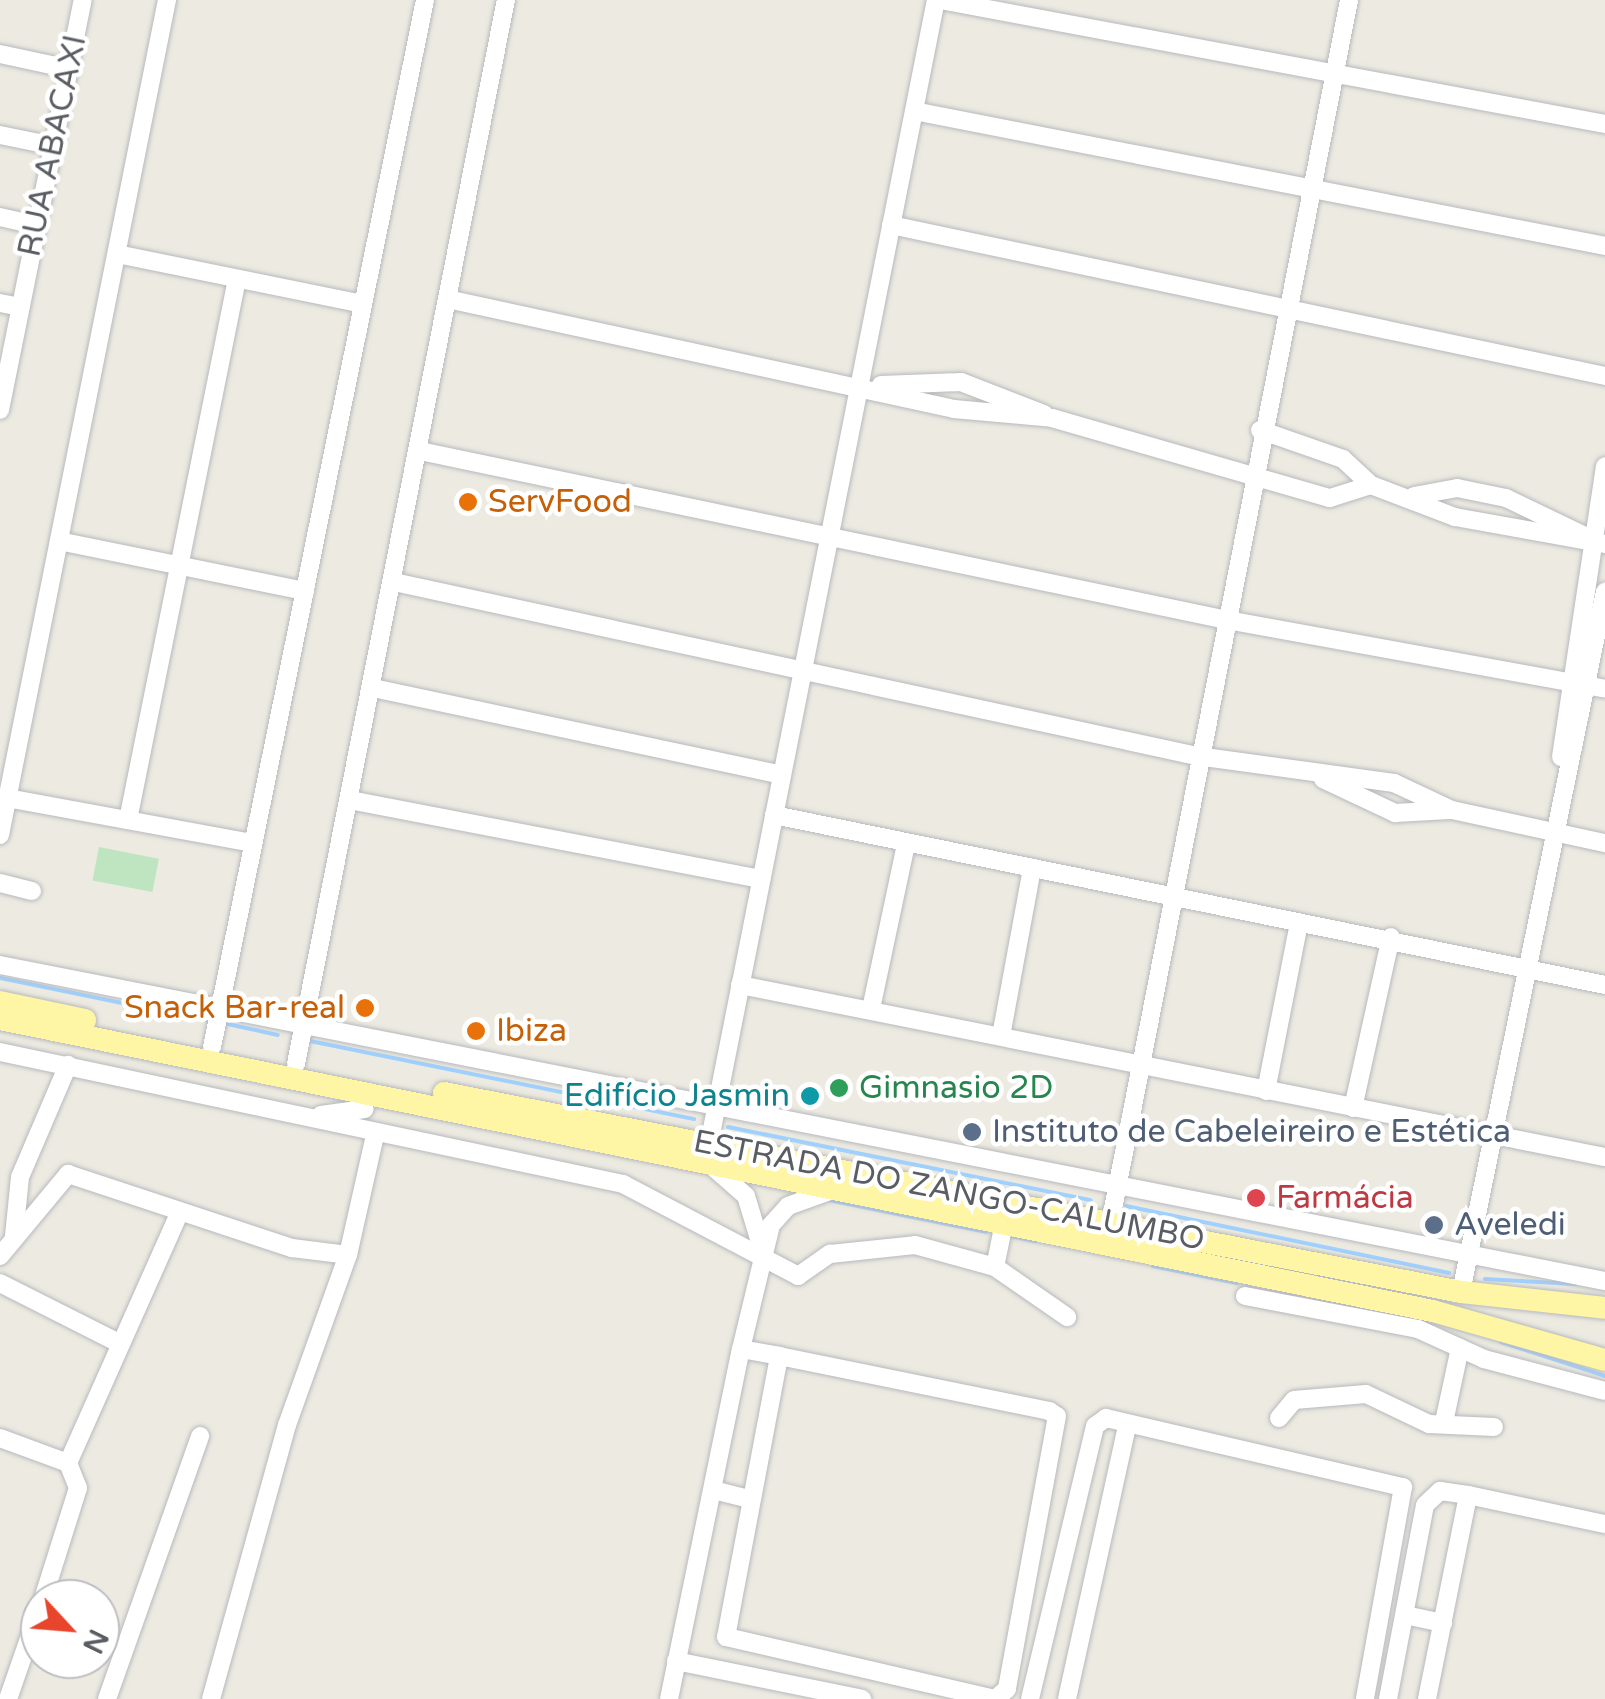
<!DOCTYPE html>
<html>
<head>
<meta charset="utf-8">
<style>
  body { margin:0 }
  #map { position:relative; width:1605px; height:1699px; overflow:hidden; background:#edebe1; font-family:"Varela Round",sans-serif }
  div>[style] { position:absolute }
  .green>* { inset:0; background:#bee5c0; transform-origin:0 0 }
  .stream>* { height:4px; margin:-2px; padding:0 2px; transform-origin:2px; border-radius:2px; background:#a0d0fe }
  .roads { filter:drop-shadow(0 0 2px #b7b9be) drop-shadow(0 0 2px #b7b9be) }
  .minor>* { height:18px; margin:-9px; padding:0 9px; transform-origin:9px; border-radius:9px; background:#fff }
  .major>* { height:22px; margin:-11px; padding:0 11px; transform-origin:11px; border-radius:11px; background:#fef5a5 }
  .dots>* { width:28px; height:28px; translate:-50% -50%; box-sizing:border-box; border:5px solid #fff; border-radius:50% }
  span { translate:-50% -50%; white-space:nowrap; text-align:center; line-height:1.15; -webkit-text-stroke:9px #fff; paint-order:stroke }
  .street-label { font-size:32px; color:#5a5d62 }
  .food-label { font-size:32px; color:#c56008 }
  .left { translate:0 -50%; text-align:left }
  .right { translate:-100% -50%; text-align:right }
  .leisure-label { font-size:32px; color:#27864d }
  .culture-label { font-size:32px; color:#0d838f }
  .service-label { font-size:32px; color:#4e5e75 }
  .health-label { font-size:32px; color:#be3a42 }
  .north { position:absolute; left:20px; top:1579px; width:100px; height:100px; box-sizing:border-box; background:#fff; border:2px solid #bdbec0; border-radius:50%; rotate:116deg; font-size:28px; font-weight:700; line-height:40px; text-align:center; color:#5a5d62 }
  .north::after { content:''; display:block; margin:auto; width:35px; height:45px; background:#e8462c; clip-path:polygon(50% 0,100% 100%,50% 72%,0 100%) }
</style>
</head>
<body>
<div id="map">
  <div class="green">
    <div style="left:99px;top:847px;width:61px;height:34px;rotate:11deg"></div>
  </div>
  <div class="stream">
    <div style="left:0;top:978px;width:213px;rotate:11.6deg"></div>
    <div style="left:223px;top:1023px;width:56px;rotate:12.3deg"></div>
    <div style="left:310px;top:1041px;width:392px;rotate:11.5deg"></div>
    <div style="left:728px;top:1127px;width:370px;rotate:11.4deg"></div>
    <div style="left:829px;top:1200px;width:160px;rotate:11.5deg"></div>
    <div style="left:1126px;top:1206px;width:330px;rotate:11.7deg"></div>
    <div style="left:1011px;top:1236px;width:25px;rotate:12deg"></div>
    <div style="left:1153px;top:1266px;width:86px;rotate:11.4deg"></div>
    <div style="left:1485px;top:1279px;width:90px;rotate:3.2deg"></div>
    <div style="left:1501px;top:1342px;width:109px;rotate:18.1deg"></div>
  </div>
  <div class="roads">
    <div class="minor">
      <div style="left:940px;top:0;width:676px;rotate:10.56deg"></div>
      <div style="left:0;top:54px;width:72px;rotate:12.1deg"></div>
      <div style="left:914px;top:111px;width:704px;rotate:11.05deg"></div>
      <div style="left:0;top:135px;width:55px;rotate:11.5deg"></div>
      <div style="left:0;top:217px;width:36px;rotate:13deg"></div>
      <div style="left:891px;top:225px;width:730px;rotate:11.94deg"></div>
      <div style="left:117px;top:254px;width:251px;rotate:11.5deg"></div>
      <div style="left:452px;top:300px;width:514px;rotate:12.25deg"></div>
      <div style="left:954px;top:409px;width:98px;rotate:5.2deg"></div>
      <div style="left:1052px;top:418px;width:289px;rotate:16.1deg"></div>
      <div style="left:1330px;top:498px;width:43px;rotate:-17.6deg"></div>
      <div style="left:1371px;top:485px;width:90px;rotate:20.9deg"></div>
      <div style="left:1455px;top:517px;width:152px;rotate:10.2deg"></div>
      <div style="left:0;top:303px;width:21px;rotate:11deg"></div>
      <div style="left:881px;top:385px;width:80px;rotate:-2.1deg"></div>
      <div style="left:961px;top:382px;width:89px;rotate:21.1deg"></div>
      <div style="left:0;top:410px;width:418px;rotate:-78.6deg"></div>
      <div style="left:1260px;top:430px;width:88px;rotate:19.3deg"></div>
      <div style="left:1343px;top:459px;width:38px;rotate:43deg"></div>
      <div style="left:420px;top:451px;width:825px;rotate:11.83deg"></div>
      <div style="left:1227px;top:620px;width:384px;rotate:10.3deg"></div>
      <div style="left:1414px;top:496px;width:44px;rotate:-10.5deg"></div>
      <div style="left:1457px;top:488px;width:50px;rotate:11.5deg"></div>
      <div style="left:1506px;top:498px;width:85px;rotate:25.7deg"></div>
      <div style="left:59px;top:541px;width:251px;rotate:11.5deg"></div>
      <div style="left:394px;top:582px;width:822px;rotate:12.23deg"></div>
      <div style="left:1197px;top:756px;width:199px;rotate:7.8deg"></div>
      <div style="left:1394px;top:783px;width:64px;rotate:25deg"></div>
      <div style="left:1452px;top:810px;width:157px;rotate:12.2deg"></div>
      <div style="left:373px;top:688px;width:418px;rotate:12deg"></div>
      <div style="left:1561px;top:757px;width:294px;rotate:-81.4deg"></div>
      <div style="left:1323px;top:779px;width:80px;rotate:25.3deg"></div>
      <div style="left:1395px;top:813px;width:54px;rotate:-3.2deg"></div>
      <div style="left:7px;top:798px;width:250px;rotate:10.4deg"></div>
      <div style="left:350px;top:800px;width:419px;rotate:10.9deg"></div>
      <div style="left:774px;top:815px;width:848px;rotate:11.56deg"></div>
      <div style="left:128px;top:820px;width:552px;rotate:-78.61deg"></div>
      <div style="left:0;top:835px;width:852px;rotate:-78.69deg"></div>
      <div style="left:0;top:883px;width:33px;rotate:14deg"></div>
      <div style="left:0;top:965px;width:1636px;rotate:11.14deg"></div>
      <div style="left:740px;top:985px;width:882px;rotate:11.25deg"></div>
      <div style="left:871px;top:1009px;width:169px;rotate:-78deg"></div>
      <div style="left:1001px;top:1036px;width:171px;rotate:-79.5deg"></div>
      <div style="left:212px;top:1047px;width:1068px;rotate:-78.5deg"></div>
      <div style="left:0;top:1052px;width:637px;rotate:11.96deg"></div>
      <div style="left:623px;top:1184px;width:198px;rotate:27.7deg"></div>
      <div style="left:798px;top:1276px;width:39px;rotate:-35deg"></div>
      <div style="left:830px;top:1254px;width:85px;rotate:-6deg"></div>
      <div style="left:915px;top:1245px;width:83px;rotate:15.4deg"></div>
      <div style="left:995px;top:1267px;width:88px;rotate:34.8deg"></div>
      <div style="left:296px;top:1064px;width:1085px;rotate:-78.84deg"></div>
      <div style="left:1266px;top:1091px;width:171px;rotate:-78.9deg"></div>
      <div style="left:1353px;top:1108px;width:175px;rotate:-77.5deg"></div>
      <div style="left:321px;top:1115px;width:44px;rotate:-7.8deg"></div>
      <div style="left:709px;top:1144px;width:1166px;rotate:-78.78deg"></div>
      <div style="left:713px;top:1167px;width:44px;rotate:41.3deg"></div>
      <div style="left:746px;top:1196px;width:48px;rotate:73.1deg"></div>
      <div style="left:1110px;top:1224px;width:1247px;rotate:-78.95deg"></div>
      <div style="left:14px;top:1236px;width:59px;rotate:-84.2deg"></div>
      <div style="left:20px;top:1177px;width:122px;rotate:-66.8deg"></div>
      <div style="left:0;top:1256px;width:107px;rotate:-50.3deg"></div>
      <div style="left:68px;top:1174px;width:236px;rotate:18.3deg"></div>
      <div style="left:292px;top:1248px;width:56px;rotate:7.1deg"></div>
      <div style="left:348px;top:1255px;width:123px;rotate:-77.3deg"></div>
      <div style="left:995px;top:1267px;width:45px;rotate:-78.4deg"></div>
      <div style="left:0;top:1283px;width:131px;rotate:26.8deg"></div>
      <div style="left:1461px;top:1292px;width:715px;rotate:-78.38deg"></div>
      <div style="left:1245px;top:1296px;width:176px;rotate:10.8deg"></div>
      <div style="left:1418px;top:1329px;width:72px;rotate:24.4deg"></div>
      <div style="left:1484px;top:1359px;width:125px;rotate:14.8deg"></div>
      <div style="left:741px;top:1349px;width:128px;rotate:-76.4deg"></div>
      <div style="left:771px;top:1225px;width:25px;rotate:-48deg"></div>
      <div style="left:788px;top:1206px;width:45px;rotate:-19.7deg"></div>
      <div style="left:1279px;top:1418px;width:23px;rotate:-50deg"></div>
      <div style="left:1294px;top:1400px;width:72px;rotate:-4.8deg"></div>
      <div style="left:1366px;top:1394px;width:70px;rotate:25.5deg"></div>
      <div style="left:1429px;top:1424px;width:65px;rotate:2.6deg"></div>
      <div style="left:1444px;top:1422px;width:76px;rotate:-77.8deg"></div>
      <div style="left:0;top:1438px;width:72px;rotate:20.2deg"></div>
      <div style="left:68px;top:1463px;width:27px;rotate:68deg"></div>
      <div style="left:78px;top:1488px;width:116px;rotate:107.5deg"></div>
      <div style="left:68px;top:1463px;width:273px;rotate:-66deg"></div>
      <div style="left:713px;top:1490px;width:37px;rotate:14deg"></div>
      <div style="left:1405px;top:1615px;width:39px;rotate:12deg"></div>
      <div style="left:676px;top:1661px;width:190px;rotate:11.5deg"></div>
      <div style="left:8px;top:1699px;width:97px;rotate:-70.8deg"></div>
      <div style="left:107px;top:1699px;width:279px;rotate:-70.5deg"></div>
      <div style="left:211px;top:1699px;width:284px;rotate:-74.5deg"></div>
      <div style="left:287px;top:1425px;width:181px;rotate:-70.3deg"></div>
      <div style="left:669px;top:1699px;width:357px;rotate:-78.4deg"></div>
      <div style="left:741px;top:1349px;width:39px;rotate:10deg"></div>
      <div style="left:779px;top:1356px;width:276px;rotate:11.5deg"></div>
      <div style="left:1049px;top:1411px;width:9px;rotate:32deg"></div>
      <div style="left:1057px;top:1416px;width:278px;rotate:100.4deg"></div>
      <div style="left:1007px;top:1689px;width:16px;rotate:140deg"></div>
      <div style="left:995px;top:1699px;width:276px;rotate:-167deg"></div>
      <div style="left:726px;top:1637px;width:286px;rotate:-79.3deg"></div>
      <div style="left:1030px;top:1699px;width:281px;rotate:-76.6deg"></div>
      <div style="left:1095px;top:1426px;width:14px;rotate:-36deg"></div>
      <div style="left:1106px;top:1418px;width:305px;rotate:13.1deg"></div>
      <div style="left:1403px;top:1487px;width:215px;rotate:100.2deg"></div>
      <div style="left:1067px;top:1699px;width:280px;rotate:-77.6deg"></div>
      <div style="left:1388px;top:1699px;width:197px;rotate:-79.2deg"></div>
      <div style="left:1425px;top:1505px;width:21px;rotate:-43deg"></div>
      <div style="left:1440px;top:1491px;width:28px;rotate:8deg"></div>
      <div style="left:1427px;top:1699px;width:208px;rotate:-78.6deg"></div>
      <div style="left:1468px;top:1495px;width:140px;rotate:12deg"></div>
    </div>
    <div class="major">
      <div style="left:0;top:1002px;width:87px;rotate:12deg"></div>
      <div style="left:0;top:1019px;width:1462px;rotate:11.52deg"></div>
      <div style="left:1433px;top:1311px;width:179px;rotate:15.9deg"></div>
      <div style="left:444px;top:1093px;width:1036px;rotate:11.07deg"></div>
      <div style="left:1461px;top:1292px;width:145px;rotate:6.3deg"></div>
    </div>
  </div>
  <div class="dots">
    <div style="left:468px;top:502px;background:#e8710a"></div>
    <div style="left:365px;top:1008px;background:#e8710a"></div>
    <div style="left:476px;top:1031px;background:#e8710a"></div>
    <div style="left:839px;top:1088px;background:#2e9e5b"></div>
    <div style="left:810px;top:1096px;background:#0f9aa8"></div>
    <div style="left:972px;top:1132px;background:#5c6f8a"></div>
    <div style="left:1256px;top:1198px;background:#e0444e"></div>
    <div style="left:1434px;top:1225px;background:#5c6f8a"></div>
  </div>
  <div class="street-label">
    <span style="left:53px;top:146px;rotate:-78deg">RUA ABACAXI</span>
    <span style="left:949px;top:1191px;rotate:11deg">ESTRADA DO ZANGO-CALUMBO</span>
  </div>
  <div class="food-label">
    <span class="left" style="left:488px;top:502px">ServFood</span>
    <span class="right" style="left:345px;top:1008px">Snack Bar-real</span>
    <span class="left" style="left:496px;top:1031px">Ibiza</span>
  </div>
  <div class="leisure-label">
    <span class="left" style="left:859px;top:1088px">Gimnasio 2D</span>
  </div>
  <div class="culture-label">
    <span class="right" style="left:790px;top:1096px">Edifício Jasmin</span>
  </div>
  <div class="service-label">
    <span class="left" style="left:992px;top:1132px">Instituto de Cabeleireiro e Estética</span>
    <span class="left" style="left:1454px;top:1225px">Aveledi</span>
  </div>
  <div class="health-label">
    <span class="left" style="left:1276px;top:1198px">Farmácia</span>
  </div>
  <div class="north">N</div>
</div>
</body>
</html>
